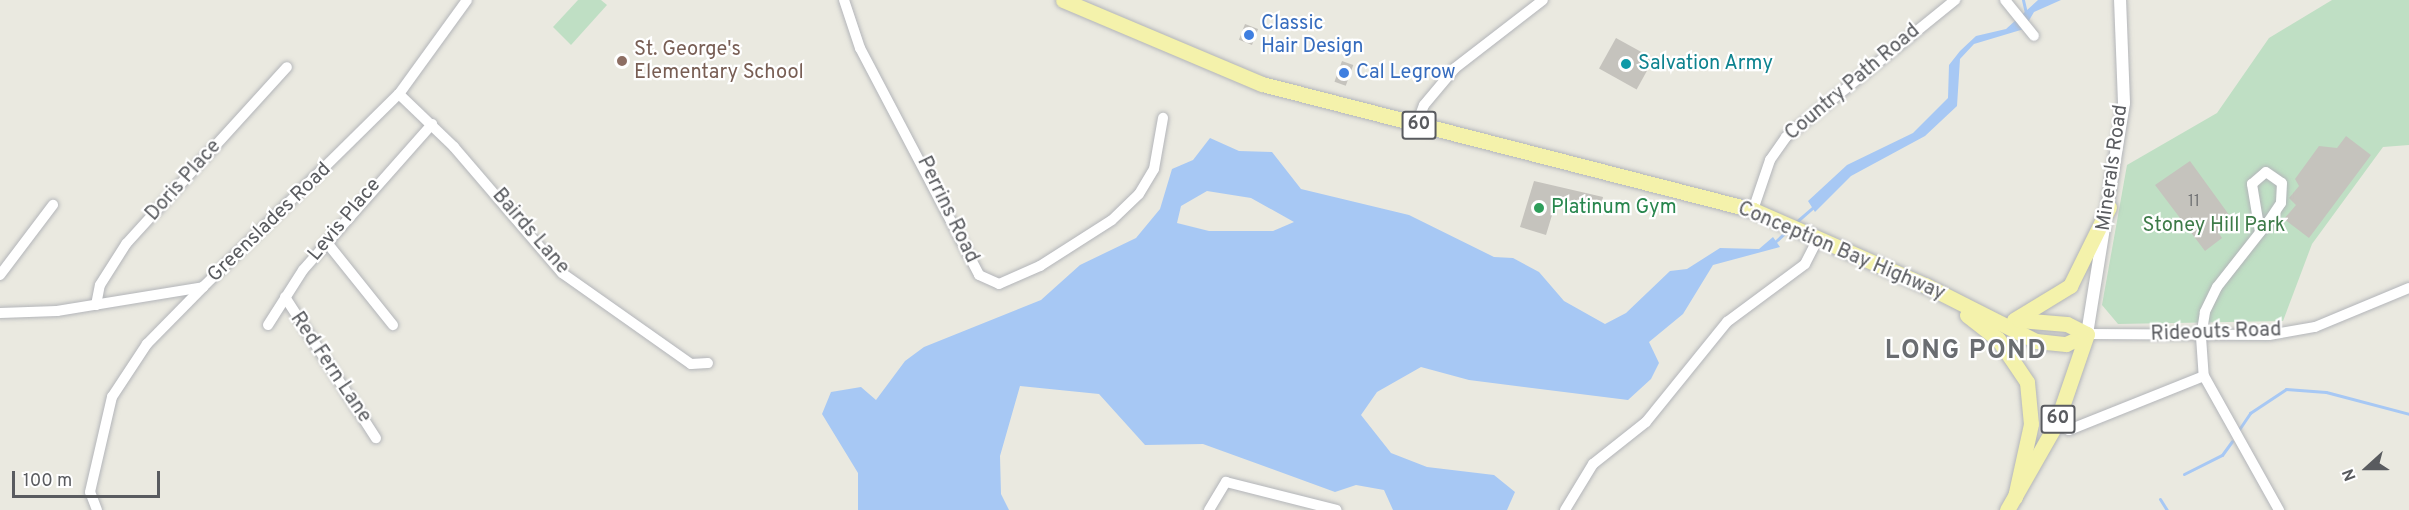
<!DOCTYPE html>
<html>
<head>
<meta charset="utf-8">
<style>
  body { margin:0 }
  #map { position:relative; width:2409px; height:510px; overflow:hidden; background:#eae9e0; font-family:Overpass,sans-serif }
  div>[style] { position:absolute }
  .green>* { inset:0; background:#bfdfc4 }
  .water>* { inset:0; background:#a7c8f4 }
  .stream>* { height:3px; margin:-1.5px; padding:0 1.5px; transform-origin:1.5px; border-radius:1.5px; background:#a7c8f4 }
  .building>* { inset:0; background:#c5c3bd; transform-origin:0 0 }
  .roads { filter:drop-shadow(0 0 2px #b3b5b9) drop-shadow(0 0 2px #b3b5b9) }
  .minor>* { height:10px; margin:-5px; padding:0 5px; transform-origin:5px; border-radius:5px; background:#fff }
  .tertiary>* { height:12px; margin:-6px; padding:0 6px; transform-origin:6px; border-radius:6px; background:#fff }
  .primary>* { height:15px; margin:-7.5px; padding:0 7.5px; transform-origin:7.5px; border-radius:7.5px; background:#f4f2ab }
  .dots>* { width:16px; height:16px; translate:-50% -50%; box-sizing:border-box; border:3px solid #fff; border-radius:50% }
  span { translate:-50% -50%; white-space:nowrap; text-align:center; line-height:1.15; -webkit-text-stroke:4.5px #fff; paint-order:stroke }
  .number-label { font-size:16px; color:#747576 }
  .number-label span { -webkit-text-stroke-width:0 }
  .shield-label span { padding:2px 4px; background:#fff; border:2px solid; border-radius:4px; -webkit-text-stroke-width:0 }
  .shield-label { font-size:18px; color:#595b5f; font-weight:700 }
  .shop-label { font-size:20px; color:#366cbe }
  .left { translate:0 -50%; text-align:left }
  .education-label { font-size:20px; color:#785e54 }
  .culture-label { font-size:20px; color:#0d838f }
  .street-label { font-size:20px; color:#595b5f }
  .leisure-label { font-size:20px; color:#27864d }
  .park-label { font-size:20px; color:#3d7b48 }
  .district-label { font-size:26px; color:#6a6d71; font-weight:700; letter-spacing:1.5px }
  .north { position:absolute; left:2337px; top:438px; width:60px; height:60px; -webkit-text-stroke:4px #fff; paint-order:stroke; rotate:249deg; font-size:16px; font-weight:700; line-height:24px; text-align:center; color:#595b5f }
  .north::after { content:''; display:block; margin:auto; width:21px; height:27px; background:#595b5f; clip-path:polygon(50% 0,100% 100%,50% 72%,0 100%) }
  .scale { position:absolute; left:12px; top:471px; width:148px; height:27px; box-sizing:border-box; border:3px solid #595b5f; border-top:0; padding-left:8px; font-size:18px; line-height:21px; white-space:nowrap; color:#595b5f; -webkit-text-stroke:4px #fff; paint-order:stroke }
</style>
</head>
<body>
<div id="map">
  <div class="green">
    <div style="clip-path:polygon(578px 0,601px 0,607px 5px,571px 45px,553px 27px)"></div>
    <div style="clip-path:polygon(2332px 0,2409px 0,2409px 145px,2383px 147px,2312px 244px,2283px 321px,2118px 324px,2102px 305px,2127px 165px,2217px 113px,2269px 38px)"></div>
  </div>
  <div class="water">
    <div style="clip-path:polygon(2038px 0,2061px 0,2034px 12px,2024px 29px,1974px 44px,1960px 59px,1957px 106px,1925px 136px,1851px 176px,1815px 212px,1808px 201px,1847px 165px,1913px 133px,1948px 98px,1949px 65px,1960px 51px,1976px 36px,2006px 29px)"></div>
    <div style="clip-path:polygon(evenodd,1210px 138px,1239px 151px,1272px 152px,1301px 189px,1409px 215px,1494px 257px,1513px 258px,1539px 272px,1564px 301px,1605px 324px,1626px 313px,1670px 271px,1687px 269px,1720px 248px,1759px 249px,1773px 237px,1780px 247px,1713px 265px,1683px 314px,1649px 342px,1659px 363px,1651px 379px,1628px 400px,1469px 380px,1421px 367px,1377px 392px,1361px 415px,1391px 453px,1427px 467px,1494px 475px,1515px 492px,1507px 510px,1393px 510px,1384px 490px,1356px 485px,1335px 492px,1203px 444px,1145px 445px,1099px 394px,1020px 386px,1000px 456px,1001px 494px,1009px 510px,858px 510px,858px 473px,822px 414px,831px 392px,861px 387px,876px 400px,905px 361px,924px 347px,1041px 300px,1080px 265px,1136px 238px,1160px 209px,1172px 169px,1193px 160px,1210px 138px,1207px 191px,1251px 198px,1294px 222px,1273px 231px,1209px 231px,1177px 223px,1181px 206px,1207px 191px)"></div>
  </div>
  <div class="stream">
    <div style="left:2023px;top:0;width:13px;rotate:77deg"></div>
    <div style="left:1795px;top:223px;width:23px;rotate:-41deg"></div>
    <div style="left:1776px;top:241px;width:16px;rotate:-43deg"></div>
    <div style="left:2238px;top:431px;width:22px;rotate:-56deg"></div>
    <div style="left:2250px;top:413px;width:43px;rotate:-33.7deg"></div>
    <div style="left:2286px;top:389px;width:40px;rotate:4.3deg"></div>
    <div style="left:2326px;top:392px;width:86px;rotate:14.8deg"></div>
    <div style="left:2184px;top:474px;width:42px;rotate:-26.6deg"></div>
    <div style="left:2222px;top:455px;width:17px;rotate:-54deg"></div>
    <div style="left:2160px;top:499px;width:13px;rotate:58deg"></div>
  </div>
  <div class="building">
    <div style="left:1245px;top:24px;width:14px;height:17px;rotate:21deg"></div>
    <div style="left:1616px;top:38px;width:43px;height:35px;rotate:29deg"></div>
    <div style="left:1342px;top:61px;width:12px;height:22px;rotate:20deg"></div>
    <div style="clip-path:polygon(2346px 136px,2371px 155px,2309px 238px,2284px 219px,2296px 205px,2289px 198px,2299px 186px,2295px 179px,2319px 146px,2337px 148px)"></div>
    <div style="clip-path:polygon(2190px 161px,2232px 219px,2218px 232px,2222px 238px,2205px 251px,2155px 185px)"></div>
    <div style="clip-path:polygon(1534px 181px,1603px 197px,1600px 212px,1583px 209px,1579px 214px,1555px 205px,1546px 235px,1520px 227px)"></div>
  </div>
  <div class="roads">
    <div class="minor">
      <div style="left:844px;top:0;width:51px;rotate:71.6deg"></div>
      <div style="left:860px;top:48px;width:256px;rotate:62.3deg"></div>
      <div style="left:979px;top:275px;width:22px;rotate:24deg"></div>
      <div style="left:999px;top:284px;width:45px;rotate:-23.7deg"></div>
      <div style="left:1040px;top:266px;width:85px;rotate:-32.6deg"></div>
      <div style="left:1112px;top:220px;width:37px;rotate:-44deg"></div>
      <div style="left:1139px;top:194px;width:29px;rotate:-59deg"></div>
      <div style="left:1154px;top:169px;width:52px;rotate:-80deg"></div>
      <div style="left:2005px;top:0;width:46px;rotate:51.1deg"></div>
      <div style="left:399px;top:94px;width:76px;rotate:43.9deg"></div>
      <div style="left:454px;top:147px;width:166px;rotate:49.4deg"></div>
      <div style="left:562px;top:273px;width:158px;rotate:35.2deg"></div>
      <div style="left:691px;top:364px;width:17px;rotate:-3deg"></div>
      <div style="left:1417px;top:124px;width:20px;rotate:-70deg"></div>
      <div style="left:1424px;top:105px;width:48px;rotate:-50deg"></div>
      <div style="left:1455px;top:68px;width:111px;rotate:-37.7deg"></div>
      <div style="left:1753px;top:210px;width:53px;rotate:-71.2deg"></div>
      <div style="left:1770px;top:160px;width:28px;rotate:-55deg"></div>
      <div style="left:1786px;top:137px;width:218px;rotate:-39deg"></div>
      <div style="left:2260px;top:232px;width:49px;rotate:-99.5deg"></div>
      <div style="left:2252px;top:184px;width:18px;rotate:-41deg"></div>
      <div style="left:2266px;top:172px;width:19px;rotate:35deg"></div>
      <div style="left:2282px;top:183px;width:20px;rotate:93deg"></div>
      <div style="left:2281px;top:203px;width:22px;rotate:124deg"></div>
      <div style="left:2269px;top:221px;width:84px;rotate:128.2deg"></div>
      <div style="left:2217px;top:287px;width:28px;rotate:116deg"></div>
      <div style="left:2205px;top:312px;width:25px;rotate:99deg"></div>
      <div style="left:2201px;top:337px;width:39px;rotate:86deg"></div>
      <div style="left:2204px;top:376px;width:154px;rotate:60.8deg"></div>
      <div style="left:328px;top:244px;width:104px;rotate:51.3deg"></div>
      <div style="left:0;top:275px;width:88px;rotate:-52.9deg"></div>
      <div style="left:285px;top:297px;width:168px;rotate:57.2deg"></div>
      <div style="left:96px;top:305px;width:20px;rotate:-79deg"></div>
      <div style="left:100px;top:285px;width:49px;rotate:-57.6deg"></div>
      <div style="left:126px;top:244px;width:239px;rotate:-47.7deg"></div>
      <div style="left:0;top:313px;width:57px;rotate:-2deg"></div>
      <div style="left:57px;top:311px;width:148px;rotate:-9.3deg"></div>
      <div style="left:203px;top:287px;width:275px;rotate:-44.6deg"></div>
      <div style="left:399px;top:94px;width:116px;rotate:-54.1deg"></div>
      <div style="left:268px;top:325px;width:65px;rotate:-57.5deg"></div>
      <div style="left:303px;top:270px;width:195px;rotate:-48.5deg"></div>
      <div style="left:2087px;top:334px;width:182px;rotate:0.3deg"></div>
      <div style="left:2269px;top:335px;width:47px;rotate:-9.9deg"></div>
      <div style="left:2315px;top:327px;width:102px;rotate:-22.5deg"></div>
      <div style="left:2056px;top:424px;width:14px;rotate:25deg"></div>
      <div style="left:2069px;top:430px;width:145px;rotate:-21.8deg"></div>
      <div style="left:97px;top:510px;width:19px;rotate:-111deg"></div>
      <div style="left:90px;top:492px;width:98px;rotate:-77deg"></div>
      <div style="left:112px;top:397px;width:64px;rotate:-56.6deg"></div>
      <div style="left:147px;top:344px;width:80px;rotate:-45.5deg"></div>
      <div style="left:1209px;top:510px;width:33px;rotate:-59deg"></div>
      <div style="left:1226px;top:482px;width:114px;rotate:14.2deg"></div>
      <div style="left:1565px;top:510px;width:54px;rotate:-58.7deg"></div>
      <div style="left:1593px;top:464px;width:68px;rotate:-38.4deg"></div>
      <div style="left:1646px;top:422px;width:129px;rotate:-51deg"></div>
      <div style="left:1727px;top:322px;width:97px;rotate:-36.6deg"></div>
      <div style="left:1805px;top:264px;width:29px;rotate:-63deg"></div>
    </div>
    <div class="tertiary">
      <div style="left:2087px;top:334px;width:234px;rotate:-80.9deg"></div>
      <div style="left:2124px;top:103px;width:103px;rotate:-92.2deg"></div>
    </div>
    <div class="primary">
      <div style="left:1063px;top:0;width:216px;rotate:22.9deg"></div>
      <div style="left:1262px;top:84px;width:507px;rotate:14.39deg"></div>
      <div style="left:1753px;top:210px;width:188px;rotate:23.6deg"></div>
      <div style="left:1925px;top:285px;width:124px;rotate:26.8deg"></div>
      <div style="left:2036px;top:341px;width:30px;rotate:6deg"></div>
      <div style="left:2066px;top:344px;width:23px;rotate:-25deg"></div>
      <div style="left:1967px;top:315px;width:39px;rotate:38deg"></div>
      <div style="left:1998px;top:339px;width:52px;rotate:56deg"></div>
      <div style="left:2027px;top:382px;width:42px;rotate:84.6deg"></div>
      <div style="left:2031px;top:424px;width:75px;rotate:102.4deg"></div>
      <div style="left:2014px;top:320px;width:66px;rotate:-31.3deg"></div>
      <div style="left:2070px;top:286px;width:88px;rotate:-63.7deg"></div>
      <div style="left:2019px;top:320px;width:48px;rotate:4.8deg"></div>
      <div style="left:2067px;top:324px;width:22px;rotate:27deg"></div>
      <div style="left:2007px;top:510px;width:99px;rotate:-60.3deg"></div>
      <div style="left:2056px;top:424px;width:95px;rotate:-71deg"></div>
    </div>
  </div>
  <div class="dots">
    <div style="left:1249px;top:35px;background:#3f7fe0"></div>
    <div style="left:622px;top:61px;background:#8d6e63"></div>
    <div style="left:1626px;top:64px;background:#0f9aa8"></div>
    <div style="left:1344px;top:73px;background:#3f7fe0"></div>
    <div style="left:1539px;top:208px;background:#2e9e5b"></div>
  </div>
  <div class="number-label">
    <span style="left:2194px;top:202px">11</span>
  </div>
  <div class="shield-label">
    <span style="left:1419px;top:125px">60</span>
    <span style="left:2058px;top:419px">60</span>
  </div>
  <div class="shop-label">
    <span class="left" style="left:1261px;top:36px">Classic<br>Hair Design</span>
    <span class="left" style="left:1356px;top:73px">Cal Legrow</span>
  </div>
  <div class="education-label">
    <span class="left" style="left:634px;top:62px">St. George's<br>Elementary School</span>
  </div>
  <div class="culture-label">
    <span class="left" style="left:1638px;top:64px">Salvation Army</span>
  </div>
  <div class="street-label">
    <span style="left:1853px;top:83px;rotate:-40deg">Country Path Road</span>
    <span style="left:2113px;top:168px;rotate:-82deg">Minerals Road</span>
    <span style="left:184px;top:181px;rotate:-48deg">Doris Place</span>
    <span style="left:947px;top:210px;rotate:64deg">Perrins Road</span>
    <span style="left:345px;top:220px;rotate:-50deg">Levis Place</span>
    <span style="left:270px;top:223px;rotate:-44deg">Greenslades Road</span>
    <span style="left:530px;top:232px;rotate:49deg">Bairds Lane</span>
    <span style="left:1841px;top:252px;rotate:23deg">Conception Bay Highway</span>
    <span style="left:2216px;top:333px;rotate:-2deg">Rideouts Road</span>
    <span style="left:330px;top:368px;rotate:56deg">Red Fern Lane</span>
  </div>
  <div class="leisure-label">
    <span class="left" style="left:1551px;top:208px">Platinum Gym</span>
  </div>
  <div class="park-label">
    <span style="left:2214px;top:226px">Stoney Hill Park</span>
  </div>
  <div class="district-label">
    <span style="left:1966px;top:352px">LONG POND</span>
  </div>
  <div class="north">N</div>
  <div class="scale">100 m</div>
</div>
</body>
</html>
